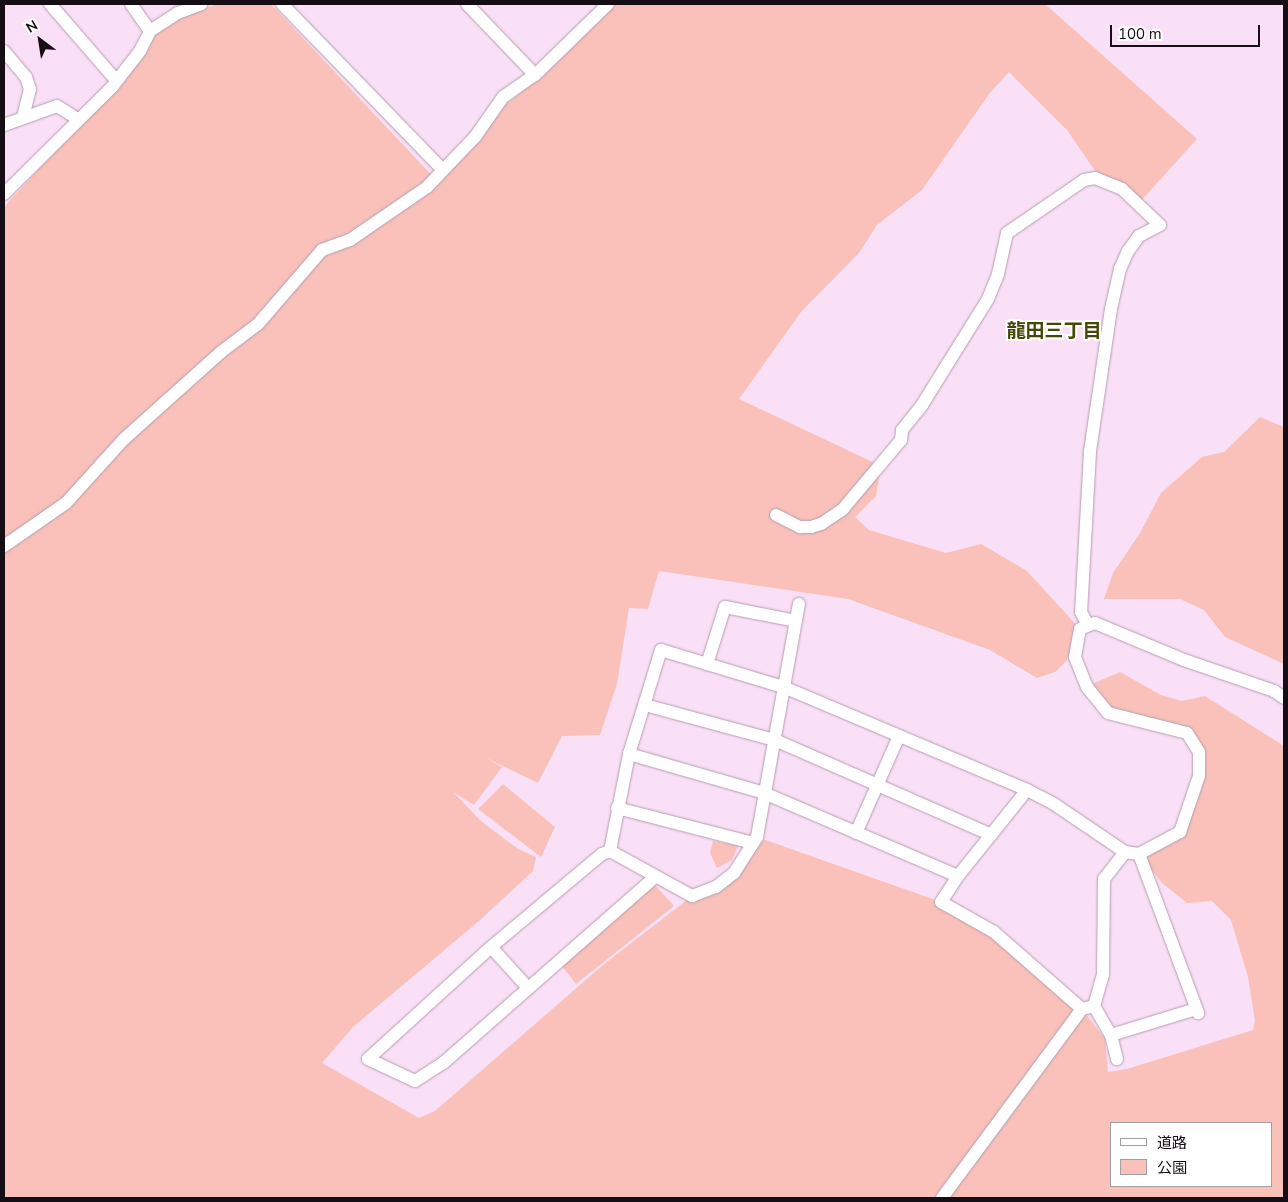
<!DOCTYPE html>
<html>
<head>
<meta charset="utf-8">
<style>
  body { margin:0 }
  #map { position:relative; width:1288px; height:1202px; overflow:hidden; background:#fae0f6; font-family:"Nunito Sans","Noto Sans JP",sans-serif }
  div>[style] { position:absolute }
  .green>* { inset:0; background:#f9c1b9 }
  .roads { filter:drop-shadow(0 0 1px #b59db1) drop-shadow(0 0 1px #b59db1) }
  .street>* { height:12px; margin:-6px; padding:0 6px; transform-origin:6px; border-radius:6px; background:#fff }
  span { translate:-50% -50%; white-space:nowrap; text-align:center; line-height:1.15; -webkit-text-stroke:4px #fff; paint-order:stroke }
  .neighbourhood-label { font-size:19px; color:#464707; font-weight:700 }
  .frame { position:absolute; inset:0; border:5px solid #160e15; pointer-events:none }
  .legend { position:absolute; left:1110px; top:1122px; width:162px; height:65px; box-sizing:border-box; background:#fff; border:1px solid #a29fa1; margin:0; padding:6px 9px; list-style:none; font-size:15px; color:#160e15 }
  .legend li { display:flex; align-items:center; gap:10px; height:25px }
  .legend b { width:25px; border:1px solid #a29fa1 }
  .north { position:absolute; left:15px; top:15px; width:50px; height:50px; -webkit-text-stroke:4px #fff; paint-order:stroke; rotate:329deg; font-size:14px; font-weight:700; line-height:20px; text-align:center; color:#160e15 }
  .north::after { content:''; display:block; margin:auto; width:18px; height:22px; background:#160e15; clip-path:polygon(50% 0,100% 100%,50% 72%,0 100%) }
  .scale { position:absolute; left:1110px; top:25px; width:150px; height:22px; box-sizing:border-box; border:2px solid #160e15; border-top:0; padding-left:6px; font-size:15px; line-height:18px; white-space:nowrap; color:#160e15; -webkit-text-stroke:4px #fff; paint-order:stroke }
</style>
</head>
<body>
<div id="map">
  <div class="green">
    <div style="clip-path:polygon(evenodd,218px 4px,271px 4px,438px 182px,503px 107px,548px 70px,614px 4px,1045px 4px,1197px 139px,1138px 204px,1102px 181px,1067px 130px,1009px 72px,989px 94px,922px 190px,877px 225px,859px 253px,801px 312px,739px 399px,881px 466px,876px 496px,855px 517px,869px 530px,946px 553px,981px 544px,1027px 571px,1080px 629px,1067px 660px,1055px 672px,1037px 678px,990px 650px,848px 599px,659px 571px,648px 609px,629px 608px,617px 684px,600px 735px,562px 736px,538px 783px,484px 757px,502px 767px,474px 805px,453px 792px,482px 822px,518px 849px,536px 857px,533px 871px,479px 921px,353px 1027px,322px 1063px,419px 1118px,435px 1111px,603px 965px,692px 896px,716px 887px,757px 837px,941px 902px,976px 921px,1082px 1009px,1105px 1039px,1108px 1072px,1127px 1069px,1253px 1030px,1255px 1021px,1248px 977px,1231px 920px,1212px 901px,1187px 903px,1162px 883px,1139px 854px,1180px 832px,1199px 776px,1187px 733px,1099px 704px,1092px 684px,1120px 672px,1161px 695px,1182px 701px,1205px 696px,1284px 746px,1284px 1198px,4px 1198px,4px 207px,144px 55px,156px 33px,181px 16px,218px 4px,1112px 1123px,1272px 1123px,1272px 1186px,1112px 1186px,1112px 1123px)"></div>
    <div style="clip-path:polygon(1260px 417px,1284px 427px,1284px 664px,1225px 637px,1204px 610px,1180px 599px,1104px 599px,1113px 573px,1140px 533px,1161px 493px,1202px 457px,1224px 452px)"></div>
    <div style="clip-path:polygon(503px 784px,555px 827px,541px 857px,478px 809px)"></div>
    <div style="clip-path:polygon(713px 841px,738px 846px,732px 860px,717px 868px,710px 853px)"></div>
    <div style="clip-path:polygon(654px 884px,674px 906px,576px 984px,562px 966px)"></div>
  </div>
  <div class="roads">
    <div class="street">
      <div style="left:50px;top:4px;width:99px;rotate:49.1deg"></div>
      <div style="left:131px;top:4px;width:33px;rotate:55deg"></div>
      <div style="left:282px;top:4px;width:230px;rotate:45.9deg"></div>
      <div style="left:467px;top:4px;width:98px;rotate:46.2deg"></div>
      <div style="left:4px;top:51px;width:34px;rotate:50deg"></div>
      <div style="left:26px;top:77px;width:13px;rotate:72deg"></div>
      <div style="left:30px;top:89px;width:29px;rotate:104deg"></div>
      <div style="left:4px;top:125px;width:56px;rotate:-19.7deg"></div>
      <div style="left:57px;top:106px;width:25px;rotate:32deg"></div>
      <div style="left:4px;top:194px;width:152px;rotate:-44.7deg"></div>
      <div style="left:112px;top:87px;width:46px;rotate:-52.1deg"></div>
      <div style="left:140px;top:51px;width:22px;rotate:-63deg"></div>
      <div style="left:150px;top:31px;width:33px;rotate:-33deg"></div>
      <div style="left:178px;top:13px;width:25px;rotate:-21deg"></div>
      <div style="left:776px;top:515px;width:27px;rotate:27deg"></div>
      <div style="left:800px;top:527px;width:11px"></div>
      <div style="left:811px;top:527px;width:10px;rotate:-17deg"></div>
      <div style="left:821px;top:524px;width:27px;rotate:-34deg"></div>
      <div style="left:843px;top:509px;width:90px;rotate:-50deg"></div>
      <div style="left:901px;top:440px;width:10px;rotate:-84deg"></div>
      <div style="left:902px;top:430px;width:32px;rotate:-51deg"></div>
      <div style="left:922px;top:405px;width:125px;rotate:-58.1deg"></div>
      <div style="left:988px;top:299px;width:27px;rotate:-68deg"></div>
      <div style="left:998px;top:274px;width:42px;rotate:-77.6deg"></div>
      <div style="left:1007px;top:233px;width:93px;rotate:-34.5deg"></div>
      <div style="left:1084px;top:180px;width:11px;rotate:-10deg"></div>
      <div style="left:1095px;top:178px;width:29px;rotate:22deg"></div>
      <div style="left:1122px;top:189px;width:52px;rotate:43.5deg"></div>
      <div style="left:1160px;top:225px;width:24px;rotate:152deg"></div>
      <div style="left:1139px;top:236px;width:19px;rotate:126deg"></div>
      <div style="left:1128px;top:251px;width:20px;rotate:114deg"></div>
      <div style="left:1120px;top:269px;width:41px;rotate:102.7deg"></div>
      <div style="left:1111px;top:309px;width:145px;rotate:98.4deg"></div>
      <div style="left:1090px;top:452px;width:160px;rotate:93.2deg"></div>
      <div style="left:1081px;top:612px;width:13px;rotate:63deg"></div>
      <div style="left:4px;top:546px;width:75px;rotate:-34.7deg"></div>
      <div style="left:66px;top:503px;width:86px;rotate:-47.8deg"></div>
      <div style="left:124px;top:439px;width:130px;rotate:-41.9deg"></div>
      <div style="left:221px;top:352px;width:46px;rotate:-37.1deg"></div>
      <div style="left:258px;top:324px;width:98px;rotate:-49.1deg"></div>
      <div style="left:322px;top:250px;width:30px;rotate:-20deg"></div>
      <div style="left:350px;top:240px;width:93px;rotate:-34.5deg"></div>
      <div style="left:427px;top:187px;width:69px;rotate:-46.2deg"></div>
      <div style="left:475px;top:137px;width:49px;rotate:-55deg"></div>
      <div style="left:503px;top:97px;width:39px;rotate:-35deg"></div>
      <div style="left:535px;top:75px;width:102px;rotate:-44.2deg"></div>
      <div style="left:707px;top:664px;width:60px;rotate:-72.5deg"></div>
      <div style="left:725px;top:607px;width:72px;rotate:11.2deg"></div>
      <div style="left:645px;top:705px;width:135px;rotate:15.1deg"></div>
      <div style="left:775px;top:740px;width:236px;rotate:23.7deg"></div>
      <div style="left:629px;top:754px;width:141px;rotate:16.1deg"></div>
      <div style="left:764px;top:793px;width:211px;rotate:23.2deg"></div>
      <div style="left:1027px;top:790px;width:110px;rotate:128.7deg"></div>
      <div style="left:958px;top:876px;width:31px;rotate:123deg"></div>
      <div style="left:941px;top:902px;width:61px;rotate:29.5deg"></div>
      <div style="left:994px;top:932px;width:117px;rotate:41.2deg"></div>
      <div style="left:617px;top:808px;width:140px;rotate:14.4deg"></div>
      <div style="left:856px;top:833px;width:106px;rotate:-66.1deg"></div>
      <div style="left:610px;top:851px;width:99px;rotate:-78.9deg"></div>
      <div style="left:629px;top:754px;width:109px;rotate:-72.9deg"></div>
      <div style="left:661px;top:650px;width:131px;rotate:16.9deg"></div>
      <div style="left:786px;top:688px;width:262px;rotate:22.9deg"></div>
      <div style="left:1027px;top:790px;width:30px;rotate:27deg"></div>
      <div style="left:1054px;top:804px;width:86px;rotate:34.1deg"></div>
      <div style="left:1125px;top:852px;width:14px;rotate:8deg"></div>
      <div style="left:1139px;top:854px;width:47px;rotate:-28.2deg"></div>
      <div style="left:1180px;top:832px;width:59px;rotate:-71.3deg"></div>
      <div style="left:1199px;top:776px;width:24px;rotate:-90deg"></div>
      <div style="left:1199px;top:752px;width:22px;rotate:-122deg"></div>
      <div style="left:1187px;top:733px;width:81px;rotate:-165.8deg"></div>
      <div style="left:1108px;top:713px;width:33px;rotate:-129deg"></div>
      <div style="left:1087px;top:687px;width:32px;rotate:-112deg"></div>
      <div style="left:1075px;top:657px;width:28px;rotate:-80deg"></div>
      <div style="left:1080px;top:629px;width:16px;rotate:-22deg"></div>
      <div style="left:1095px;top:623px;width:96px;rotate:22.6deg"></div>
      <div style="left:1184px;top:660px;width:95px;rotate:19deg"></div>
      <div style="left:1274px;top:691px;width:12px;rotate:35deg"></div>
      <div style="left:1139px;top:854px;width:170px;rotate:69.6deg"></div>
      <div style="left:655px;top:877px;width:282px;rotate:138.7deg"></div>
      <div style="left:443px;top:1063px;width:33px;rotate:147deg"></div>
      <div style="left:415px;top:1081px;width:52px;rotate:-154.9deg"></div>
      <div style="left:368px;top:1059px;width:166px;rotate:-42.3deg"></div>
      <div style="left:491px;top:947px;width:145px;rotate:-40deg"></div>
      <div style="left:602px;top:854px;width:9px;rotate:-21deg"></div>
      <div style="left:610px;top:851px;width:94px;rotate:28.8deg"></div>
      <div style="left:692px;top:896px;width:26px;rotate:-21deg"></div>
      <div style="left:716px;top:887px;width:23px;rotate:-38deg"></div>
      <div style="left:734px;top:873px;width:43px;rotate:-57.4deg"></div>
      <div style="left:757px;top:837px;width:237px;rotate:-79.8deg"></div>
      <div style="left:491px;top:947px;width:55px;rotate:47.9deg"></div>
      <div style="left:1094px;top:1006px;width:32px;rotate:-74deg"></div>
      <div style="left:1103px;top:975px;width:96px;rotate:-89.4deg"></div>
      <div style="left:1104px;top:879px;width:34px;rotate:-52deg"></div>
      <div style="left:1111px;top:1035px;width:89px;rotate:-17deg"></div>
      <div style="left:942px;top:1198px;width:235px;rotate:-53.5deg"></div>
      <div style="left:1082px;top:1009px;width:12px;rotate:-14deg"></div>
      <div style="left:1094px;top:1006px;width:34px;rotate:60deg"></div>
      <div style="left:1111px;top:1035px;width:25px;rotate:76deg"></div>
    </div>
  </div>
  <div class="neighbourhood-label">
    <span style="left:1054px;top:332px">龍田三丁目</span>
  </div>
  <div class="frame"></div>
  <ul class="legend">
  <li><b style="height:6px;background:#fff"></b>道路</li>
  <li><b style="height:14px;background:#f9c1b9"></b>公園</li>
  </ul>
  <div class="north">N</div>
  <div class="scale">100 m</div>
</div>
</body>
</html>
